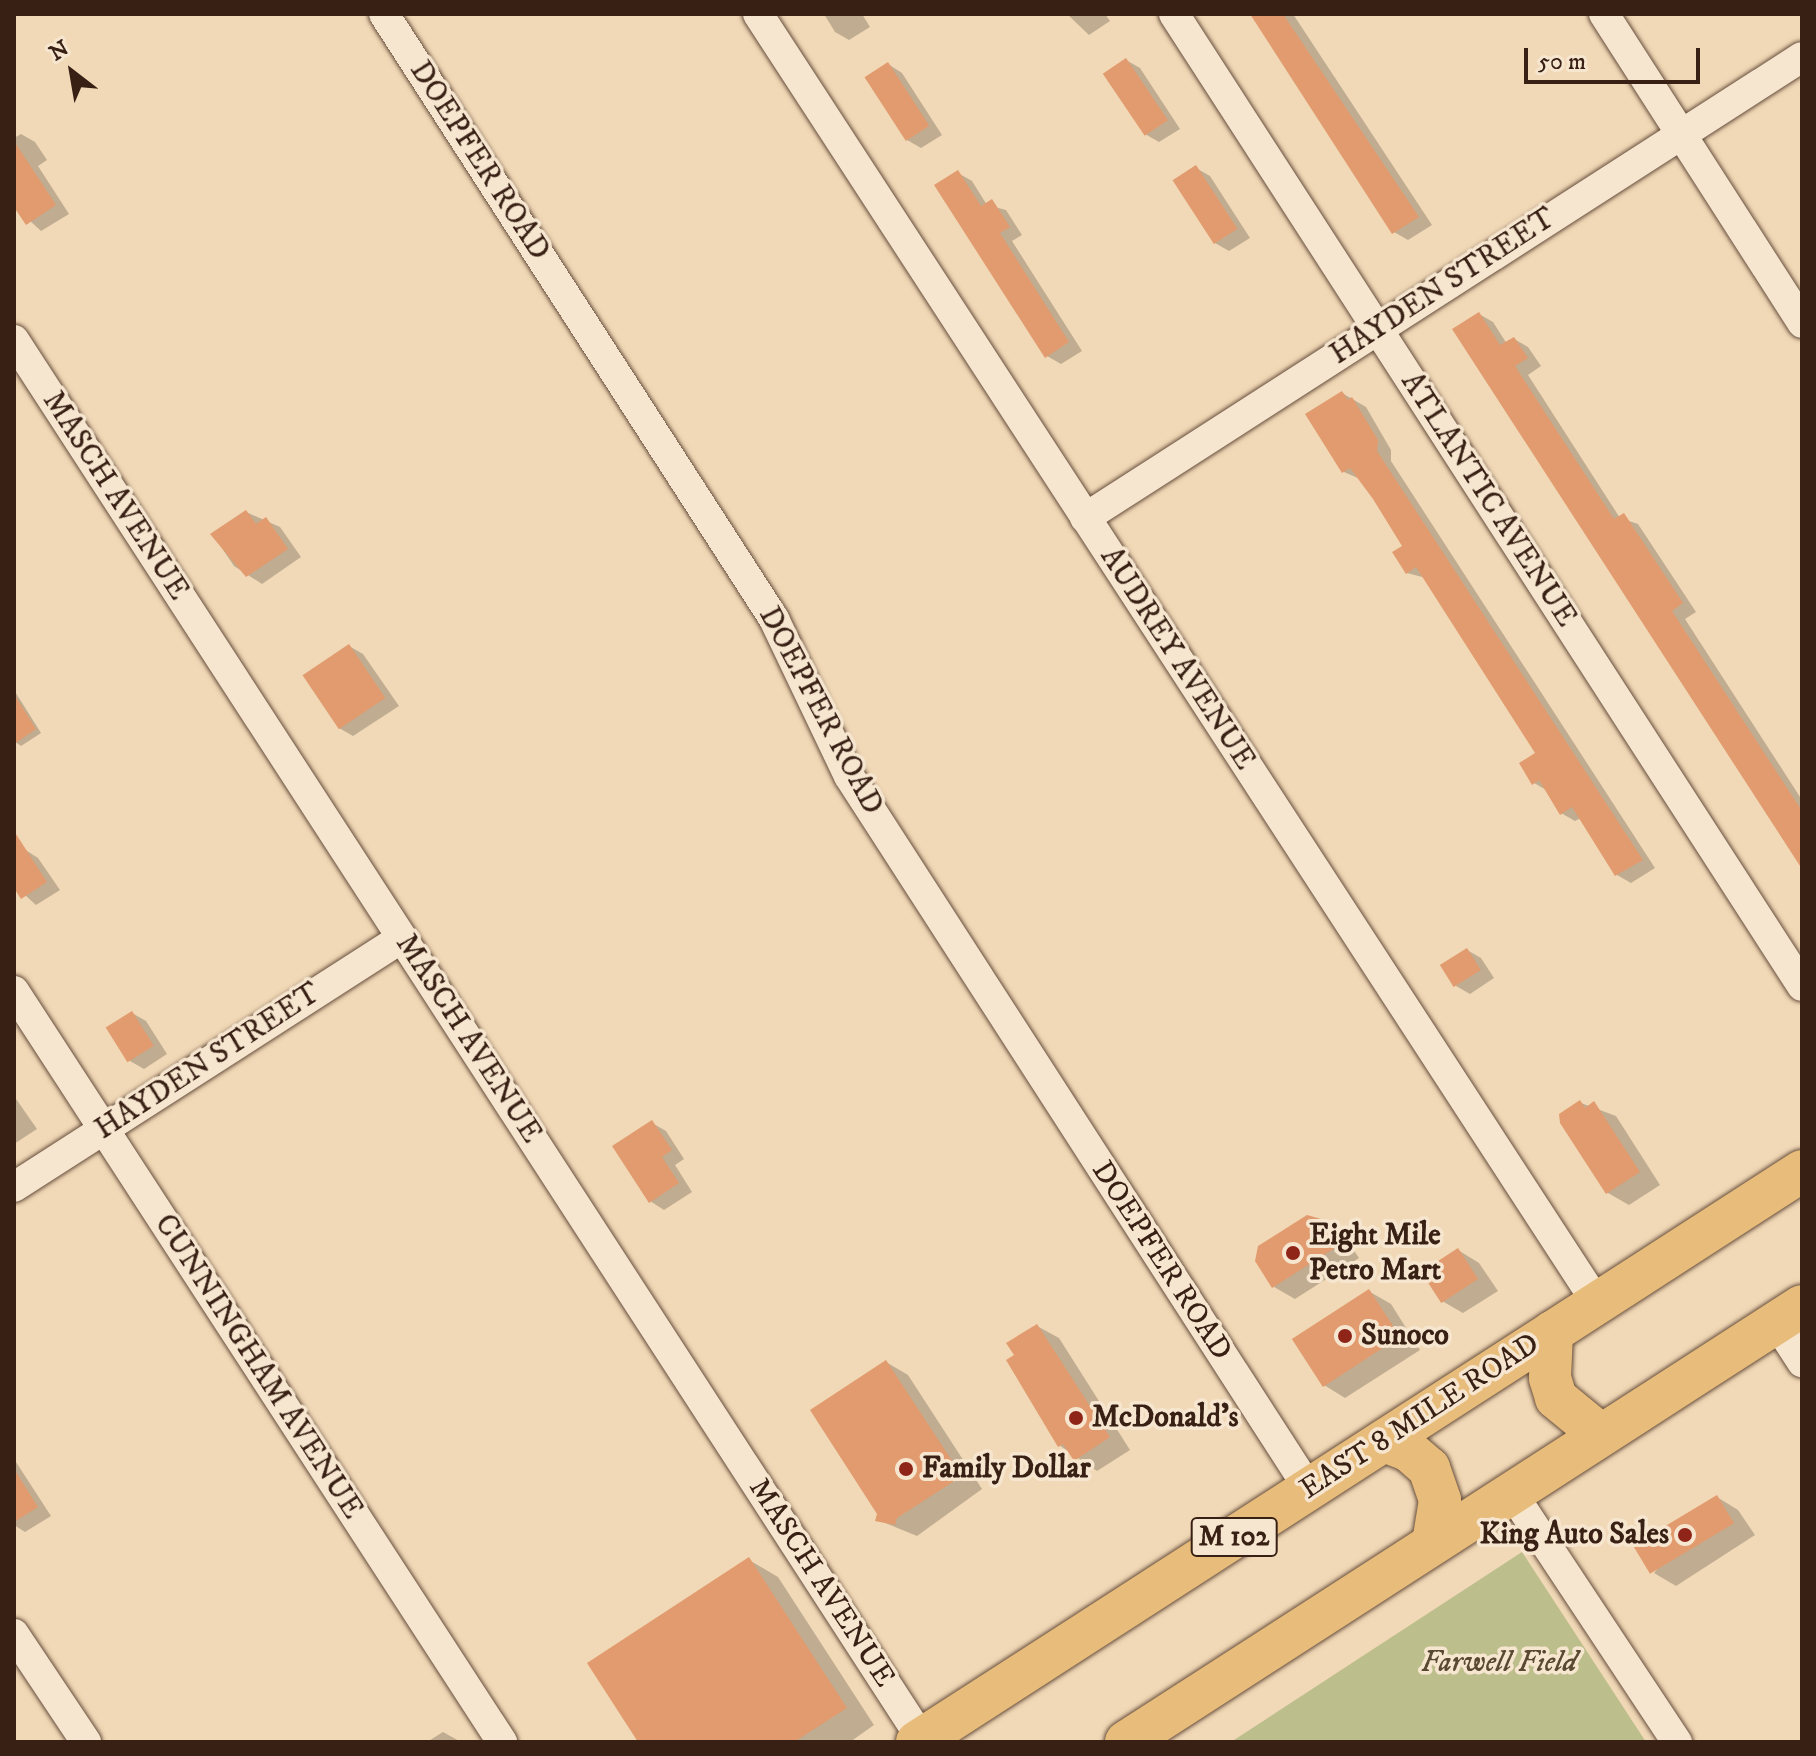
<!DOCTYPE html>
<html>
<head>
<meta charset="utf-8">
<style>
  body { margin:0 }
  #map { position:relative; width:1816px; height:1756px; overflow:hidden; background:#f1d8b6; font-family:"IM FELL DW Pica",serif }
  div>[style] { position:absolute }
  .green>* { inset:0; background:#bcbe8c }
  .shadow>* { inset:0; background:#0003 }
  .building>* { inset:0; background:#e19b6e; transform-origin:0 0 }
  .roads { filter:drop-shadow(0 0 2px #664e3c) drop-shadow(0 0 2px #664e3c) }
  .minor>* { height:30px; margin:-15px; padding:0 15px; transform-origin:15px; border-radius:15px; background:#f6e6d0 }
  .highway>* { height:42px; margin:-21px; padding:0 21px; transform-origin:21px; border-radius:21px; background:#e8bc7b }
  .dots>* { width:22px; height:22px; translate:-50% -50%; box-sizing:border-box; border:4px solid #f6e6d0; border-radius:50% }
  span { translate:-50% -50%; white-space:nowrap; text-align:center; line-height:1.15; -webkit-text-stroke:7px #f6e6d0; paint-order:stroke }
  .shield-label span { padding:2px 6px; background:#f6e6d0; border:2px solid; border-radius:6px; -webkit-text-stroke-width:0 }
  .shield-label { font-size:28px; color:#382014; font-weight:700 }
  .street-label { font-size:30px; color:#382014 }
  .poi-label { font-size:30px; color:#382014; font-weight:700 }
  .left { translate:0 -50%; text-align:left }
  .right { translate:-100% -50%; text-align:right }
  .park-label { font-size:30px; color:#594832; font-style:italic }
  .frame { position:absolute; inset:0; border:16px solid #382014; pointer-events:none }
  .north { position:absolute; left:32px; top:32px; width:80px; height:80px; -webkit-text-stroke:6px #f6e6d0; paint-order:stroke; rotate:329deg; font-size:22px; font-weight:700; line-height:32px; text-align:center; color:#382014 }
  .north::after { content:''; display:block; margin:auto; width:28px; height:36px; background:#382014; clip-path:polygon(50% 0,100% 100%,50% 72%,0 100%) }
  .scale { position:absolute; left:1524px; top:48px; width:176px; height:36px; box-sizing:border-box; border:4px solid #382014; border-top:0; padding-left:10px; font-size:24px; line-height:28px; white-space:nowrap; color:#382014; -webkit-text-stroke:6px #f6e6d0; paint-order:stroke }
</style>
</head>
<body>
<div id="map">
  <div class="green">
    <div style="clip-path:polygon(1522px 1552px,1646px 1742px,1231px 1742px)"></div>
  </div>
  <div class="shadow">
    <div style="clip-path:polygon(824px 14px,862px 14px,870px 27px,849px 40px,835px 32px)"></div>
    <div style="clip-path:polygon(1067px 14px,1105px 14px,1110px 21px,1089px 35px)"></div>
    <div style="clip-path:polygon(1252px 14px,1293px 14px,1432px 225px,1408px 240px,1394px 232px)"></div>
    <div style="clip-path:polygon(1126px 60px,1140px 68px,1180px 129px,1159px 142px,1145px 134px)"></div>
    <div style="clip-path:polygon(888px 64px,902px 73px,942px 135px,921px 148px,907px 140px)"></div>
    <div style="clip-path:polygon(21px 134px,35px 142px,47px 160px,38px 166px,69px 214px,41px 231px,14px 206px,14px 138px)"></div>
    <div style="clip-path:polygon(1196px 168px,1210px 176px,1250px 238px,1229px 251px,1215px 243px)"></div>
    <div style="clip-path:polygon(958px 173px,972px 181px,987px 205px,1006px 210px,1022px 235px,1012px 241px,1082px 351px,1061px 364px,1047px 356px)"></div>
    <div style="clip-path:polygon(1479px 314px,1493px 322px,1507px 344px,1514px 339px,1528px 347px,1541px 366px,1528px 375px,1620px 518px,1638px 524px,1696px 612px,1685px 619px,1802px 800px,1802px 866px)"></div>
    <div style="clip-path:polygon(1342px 393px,1366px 407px,1391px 450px,1391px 461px,1655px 868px,1631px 883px,1617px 875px,1581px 818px,1575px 821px,1561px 813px,1548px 791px,1534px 783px,1538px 753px,1426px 578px,1407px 573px,1405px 546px,1360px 479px,1344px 472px)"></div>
    <div style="clip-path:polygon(246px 512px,280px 527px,301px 557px,262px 584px,234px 566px,213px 535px)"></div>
    <div style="clip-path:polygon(349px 646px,363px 654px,399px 706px,353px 736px,339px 728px)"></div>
    <div style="clip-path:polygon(14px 690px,41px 733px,21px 746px,14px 741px)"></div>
    <div style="clip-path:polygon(24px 849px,38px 858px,60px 890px,36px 905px,14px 885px,14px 856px)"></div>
    <div style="clip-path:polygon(1467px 950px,1481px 958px,1494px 978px,1470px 994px,1456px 986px)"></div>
    <div style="clip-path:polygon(132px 1013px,146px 1021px,167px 1054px,144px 1069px,130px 1061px)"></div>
    <div style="clip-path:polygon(14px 1096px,37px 1129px,14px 1144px)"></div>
    <div style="clip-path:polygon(1581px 1103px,1616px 1116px,1660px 1185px,1629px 1205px,1608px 1193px)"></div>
    <div style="clip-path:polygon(652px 1123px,666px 1131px,684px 1159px,675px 1165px,692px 1192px,664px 1210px,650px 1201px)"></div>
    <div style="clip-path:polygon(1321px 1221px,1343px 1234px,1359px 1258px,1295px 1299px,1274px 1287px)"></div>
    <div style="clip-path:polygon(1458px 1250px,1479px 1263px,1498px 1291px,1463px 1313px,1442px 1301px)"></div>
    <div style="clip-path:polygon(1370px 1292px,1391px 1304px,1420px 1350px,1345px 1398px,1324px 1385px)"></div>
    <div style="clip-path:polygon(1037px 1326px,1059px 1338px,1130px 1450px,1097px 1471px,1059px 1445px)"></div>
    <div style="clip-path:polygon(886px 1362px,908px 1375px,982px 1489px,917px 1536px,878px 1520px)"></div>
    <div style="clip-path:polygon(14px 1459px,51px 1516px,25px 1532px,14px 1525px)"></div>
    <div style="clip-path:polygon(1717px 1497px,1738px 1510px,1755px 1535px,1676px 1586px,1654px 1573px)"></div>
    <div style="clip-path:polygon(749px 1560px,778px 1577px,874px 1725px,850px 1742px,640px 1742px)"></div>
    <div style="clip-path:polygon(443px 1732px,461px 1742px,427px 1742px)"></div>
  </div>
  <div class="building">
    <div style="clip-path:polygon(1250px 14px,1283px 14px,1419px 217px,1392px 234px)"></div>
    <div style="left:1126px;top:58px;width:75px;height:28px;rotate:56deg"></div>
    <div style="left:888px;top:62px;width:76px;height:28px;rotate:57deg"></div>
    <div style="clip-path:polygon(14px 141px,56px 205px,26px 225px,14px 207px)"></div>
    <div style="left:1196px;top:165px;width:76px;height:28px;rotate:57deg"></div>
    <div style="clip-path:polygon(958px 170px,981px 206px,992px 199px,1010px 227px,1000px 233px,1069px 342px,1045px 358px,934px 185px)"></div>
    <div style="clip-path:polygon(1479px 312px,1500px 345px,1514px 337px,1528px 358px,1515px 366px,1546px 414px,1614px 519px,1624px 513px,1683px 603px,1672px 611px,1802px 811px,1802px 869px,1452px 329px)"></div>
    <div style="clip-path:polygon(1342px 391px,1348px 400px,1352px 397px,1378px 440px,1377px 451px,1643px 860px,1615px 876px,1572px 807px,1560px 815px,1539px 780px,1532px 785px,1519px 763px,1535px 753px,1416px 567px,1406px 574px,1392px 552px,1402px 546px,1373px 499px,1350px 468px,1342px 473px,1305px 414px)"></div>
    <div style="clip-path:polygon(246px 510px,256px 524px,266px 517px,288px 549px,246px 577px,210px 534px)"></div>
    <div style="left:349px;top:644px;width:65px;height:56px;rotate:56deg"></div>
    <div style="clip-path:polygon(14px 694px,36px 729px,14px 744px)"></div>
    <div style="clip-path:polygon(14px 831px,47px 882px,21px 899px,14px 888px)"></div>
    <div style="left:1467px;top:948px;width:26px;height:32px;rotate:58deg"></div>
    <div style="left:132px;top:1011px;width:41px;height:31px;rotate:58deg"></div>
    <div style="clip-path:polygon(1580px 1100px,1585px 1108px,1594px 1101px,1640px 1172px,1606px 1194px,1560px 1123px,1559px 1114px)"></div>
    <div style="clip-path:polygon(652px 1120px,672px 1150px,662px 1157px,679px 1183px,649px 1203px,612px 1146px)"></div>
    <div style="clip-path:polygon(1307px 1215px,1321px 1219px,1338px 1246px,1272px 1288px,1255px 1261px,1258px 1246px)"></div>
    <div style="left:1458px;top:1248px;width:37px;height:44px;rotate:57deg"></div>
    <div style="left:1369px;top:1289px;width:57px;height:92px;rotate:57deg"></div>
    <div style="clip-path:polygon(1037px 1324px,1110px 1437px,1074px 1461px,1063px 1444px,1058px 1447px,1006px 1360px,1014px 1355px,1006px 1343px)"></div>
    <div style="clip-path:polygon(886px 1360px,962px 1476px,897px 1518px,895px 1525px,875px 1521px,877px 1514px,810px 1410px)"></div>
    <div style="clip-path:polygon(14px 1469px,38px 1507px,14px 1522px)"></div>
    <div style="left:1717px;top:1495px;width:33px;height:98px;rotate:59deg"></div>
    <div style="clip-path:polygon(749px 1557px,847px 1708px,794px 1742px,638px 1742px,587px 1663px)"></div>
  </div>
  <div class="roads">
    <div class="minor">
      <div style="left:384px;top:14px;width:720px;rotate:57.19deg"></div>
      <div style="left:774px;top:619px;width:174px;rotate:64.5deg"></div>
      <div style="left:849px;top:776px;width:849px;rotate:57.17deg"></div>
      <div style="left:758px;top:14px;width:1538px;rotate:56.94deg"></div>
      <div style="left:1174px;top:14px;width:1157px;rotate:57.13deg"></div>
      <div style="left:1604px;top:14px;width:367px;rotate:57.3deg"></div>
      <div style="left:14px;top:340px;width:1668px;rotate:57.02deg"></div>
      <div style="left:1085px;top:518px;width:852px;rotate:-32.74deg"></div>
      <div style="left:14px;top:991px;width:896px;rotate:56.98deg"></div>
      <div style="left:14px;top:1187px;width:461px;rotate:-32.7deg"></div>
      <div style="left:1776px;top:1322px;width:48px;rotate:57deg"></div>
      <div style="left:1512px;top:1493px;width:299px;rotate:56.5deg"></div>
      <div style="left:14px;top:1634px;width:130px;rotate:56.3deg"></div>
    </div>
    <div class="highway">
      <div style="left:1552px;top:1332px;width:46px;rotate:92.5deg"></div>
      <div style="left:1550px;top:1378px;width:21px;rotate:73deg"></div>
      <div style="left:1556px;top:1398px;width:58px;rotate:39.4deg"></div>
      <div style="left:1384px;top:1441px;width:26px;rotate:21deg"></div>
      <div style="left:1408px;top:1450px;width:28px;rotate:41deg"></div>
      <div style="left:1429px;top:1468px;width:34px;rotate:71deg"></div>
      <div style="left:1440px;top:1500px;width:44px;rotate:99.2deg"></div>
      <div style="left:917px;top:1742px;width:1053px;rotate:-32.83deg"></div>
      <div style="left:1126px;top:1742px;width:804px;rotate:-32.82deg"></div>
    </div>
  </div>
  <div class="dots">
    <div style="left:1293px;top:1253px;background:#8f2418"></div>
    <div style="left:1345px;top:1336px;background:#8f2418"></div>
    <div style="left:1076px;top:1418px;background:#8f2418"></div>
    <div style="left:906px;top:1469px;background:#8f2418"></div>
    <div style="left:1685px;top:1535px;background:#8f2418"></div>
  </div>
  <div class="shield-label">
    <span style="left:1234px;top:1537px">M 102</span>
  </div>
  <div class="street-label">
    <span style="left:479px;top:161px;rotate:57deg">DOEPFER ROAD</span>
    <span style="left:1443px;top:287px;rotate:-33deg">HAYDEN STREET</span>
    <span style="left:115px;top:496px;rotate:57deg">MASCH AVENUE</span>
    <span style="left:1488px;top:500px;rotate:57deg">ATLANTIC AVENUE</span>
    <span style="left:1177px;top:659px;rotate:57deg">AUDREY AVENUE</span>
    <span style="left:820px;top:711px;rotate:62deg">DOEPFER ROAD</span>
    <span style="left:468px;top:1039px;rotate:57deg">MASCH AVENUE</span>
    <span style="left:208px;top:1062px;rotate:-33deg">HAYDEN STREET</span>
    <span style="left:1161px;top:1261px;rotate:57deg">DOEPFER ROAD</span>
    <span style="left:258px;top:1367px;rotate:57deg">CUNNINGHAM AVENUE</span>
    <span style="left:1420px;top:1417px;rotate:-33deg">EAST 8 MILE ROAD</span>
    <span style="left:821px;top:1583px;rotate:57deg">MASCH AVENUE</span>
  </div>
  <div class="poi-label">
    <span class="left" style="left:1309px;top:1253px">Eight Mile<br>Petro Mart</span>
    <span class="left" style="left:1361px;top:1336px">Sunoco</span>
    <span class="left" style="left:1092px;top:1418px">McDonald's</span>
    <span class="left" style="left:922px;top:1469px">Family Dollar</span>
    <span class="right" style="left:1669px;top:1535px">King Auto Sales</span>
  </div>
  <div class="park-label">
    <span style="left:1499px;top:1663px">Farwell Field</span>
  </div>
  <div class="frame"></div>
  <div class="north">N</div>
  <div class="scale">50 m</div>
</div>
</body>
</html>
